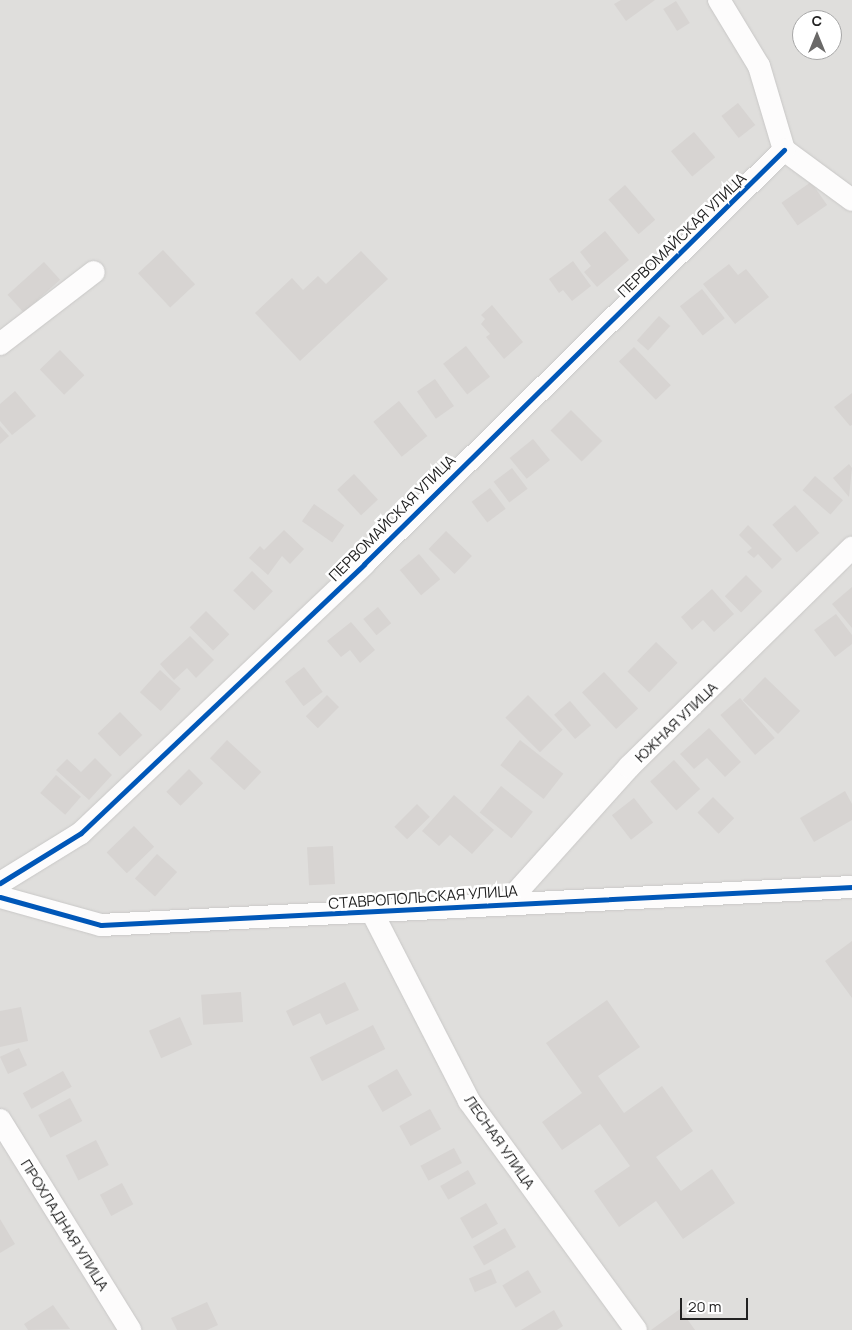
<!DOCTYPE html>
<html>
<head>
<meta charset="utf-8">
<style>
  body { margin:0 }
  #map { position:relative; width:852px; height:1330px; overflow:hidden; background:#f0eeeb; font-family:Manrope,sans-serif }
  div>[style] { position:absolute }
  .residential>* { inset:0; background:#dfdedc }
  .building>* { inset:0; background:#d7d4d2; transform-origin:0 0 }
  .roads { filter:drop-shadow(0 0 1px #c9c8c7) drop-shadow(0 0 1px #c9c8c7) }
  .minor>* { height:22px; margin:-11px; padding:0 11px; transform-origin:11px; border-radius:11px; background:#fdfcfc }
  .cycleway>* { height:5px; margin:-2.5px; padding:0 2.5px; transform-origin:2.5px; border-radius:2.5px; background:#0057b8 }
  span { translate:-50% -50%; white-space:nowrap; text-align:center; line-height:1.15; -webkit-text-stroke:5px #fff; paint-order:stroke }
  .street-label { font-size:15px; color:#222 }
  .north { position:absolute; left:792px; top:10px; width:50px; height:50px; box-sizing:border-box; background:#fff; border:1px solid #a7a7a7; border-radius:50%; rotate:0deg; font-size:14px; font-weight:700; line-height:20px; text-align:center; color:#222 }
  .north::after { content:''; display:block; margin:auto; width:18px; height:22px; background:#6a6968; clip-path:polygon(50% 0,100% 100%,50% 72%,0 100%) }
  .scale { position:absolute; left:680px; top:1298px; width:68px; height:22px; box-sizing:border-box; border:2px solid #222; border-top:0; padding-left:6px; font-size:15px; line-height:18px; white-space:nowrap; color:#222; -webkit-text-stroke:4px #fff; paint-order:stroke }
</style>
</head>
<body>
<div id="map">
  <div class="residential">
    <div style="clip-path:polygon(evenodd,0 0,852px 0,852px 1330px,0 1330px,0 0,802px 20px,832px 20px,832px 50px,802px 50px,802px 20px)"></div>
  </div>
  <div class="building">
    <div style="clip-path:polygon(621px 0,655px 0,626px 21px,614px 4px)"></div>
    <div style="left:676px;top:1px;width:26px;height:15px;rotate:58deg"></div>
    <div style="left:738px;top:103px;width:28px;height:21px;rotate:52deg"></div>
    <div style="left:694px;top:132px;width:33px;height:30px;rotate:50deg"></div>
    <div style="left:811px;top:182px;width:28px;height:36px;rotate:55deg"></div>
    <div style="left:625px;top:185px;width:46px;height:22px;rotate:49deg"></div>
    <div style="clip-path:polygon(605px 231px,629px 260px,597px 287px,584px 272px,591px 266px,580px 252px)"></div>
    <div style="left:163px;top:250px;width:47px;height:34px;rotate:47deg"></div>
    <div style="clip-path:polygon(361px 251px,388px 279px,300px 361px,255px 313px,292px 278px,303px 290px,318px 276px,326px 284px)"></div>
    <div style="clip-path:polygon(573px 261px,591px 286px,572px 301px,563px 290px,559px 293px,549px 279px)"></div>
    <div style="left:44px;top:262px;width:24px;height:49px;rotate:48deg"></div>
    <div style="clip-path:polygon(729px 264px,738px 275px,746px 269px,769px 297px,735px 324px,703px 284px)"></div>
    <div style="left:702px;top:289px;width:37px;height:28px;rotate:52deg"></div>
    <div style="clip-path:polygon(492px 305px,523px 342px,504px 359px,486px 337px,490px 334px,481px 324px,485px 319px,481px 315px)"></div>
    <div style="left:659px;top:316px;width:15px;height:33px;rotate:42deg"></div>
    <div style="left:466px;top:346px;width:39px;height:29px;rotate:52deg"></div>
    <div style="left:634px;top:347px;width:53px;height:21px;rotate:46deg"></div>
    <div style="left:60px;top:350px;width:35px;height:28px;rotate:46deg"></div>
    <div style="left:435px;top:379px;width:33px;height:22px;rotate:55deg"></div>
    <div style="clip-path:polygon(15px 391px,36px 416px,12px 435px,0 421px,0 404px)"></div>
    <div style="clip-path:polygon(852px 393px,852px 425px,850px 426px,834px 407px)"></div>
    <div style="left:399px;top:401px;width:45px;height:33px;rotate:51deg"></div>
    <div style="left:571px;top:410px;width:44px;height:29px;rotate:45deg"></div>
    <div style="clip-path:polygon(0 426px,9px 436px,0 444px)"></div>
    <div style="left:533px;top:439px;width:27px;height:30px;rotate:51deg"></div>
    <div style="clip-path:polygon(849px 464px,852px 468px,849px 497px,833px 478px)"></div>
    <div style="left:512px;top:468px;width:26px;height:23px;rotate:53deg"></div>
    <div style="left:354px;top:474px;width:35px;height:23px;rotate:47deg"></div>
    <div style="left:815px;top:476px;width:37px;height:19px;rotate:41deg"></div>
    <div style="left:490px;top:488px;width:26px;height:23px;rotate:53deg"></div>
    <div style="left:314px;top:504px;width:37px;height:21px;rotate:35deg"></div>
    <div style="left:795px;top:505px;width:37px;height:30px;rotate:49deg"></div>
    <div style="clip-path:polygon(748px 525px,782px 559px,772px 569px,758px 554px,754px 558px,747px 552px,752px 548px,739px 535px)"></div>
    <div style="clip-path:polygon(284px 530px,304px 549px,290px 564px,282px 556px,268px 575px,249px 558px,260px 546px,264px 550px)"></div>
    <div style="left:446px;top:531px;width:36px;height:25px;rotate:44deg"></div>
    <div style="left:419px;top:554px;width:33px;height:25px;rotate:50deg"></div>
    <div style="left:252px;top:571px;width:29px;height:27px;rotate:44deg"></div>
    <div style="left:746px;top:575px;width:23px;height:30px;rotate:45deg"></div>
    <div style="clip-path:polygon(852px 587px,852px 628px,832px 604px)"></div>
    <div style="clip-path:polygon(712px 589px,734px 614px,714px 632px,703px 620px,692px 630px,681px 617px)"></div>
    <div style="left:378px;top:607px;width:21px;height:19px;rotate:51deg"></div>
    <div style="left:206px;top:611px;width:33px;height:23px;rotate:45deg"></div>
    <div style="clip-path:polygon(836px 614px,852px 635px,852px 644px,835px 657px,814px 630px)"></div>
    <div style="clip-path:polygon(351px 622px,375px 650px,360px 663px,350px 650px,341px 657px,327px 641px)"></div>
    <div style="clip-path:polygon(190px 636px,214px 660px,196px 678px,187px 668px,174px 680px,160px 664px)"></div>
    <div style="left:656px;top:642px;width:30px;height:41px;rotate:44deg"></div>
    <div style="left:304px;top:667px;width:31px;height:24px;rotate:53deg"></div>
    <div style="left:160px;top:670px;width:28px;height:30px;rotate:42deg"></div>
    <div style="left:604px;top:672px;width:50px;height:30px;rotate:47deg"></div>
    <div style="left:765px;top:677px;width:49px;height:32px;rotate:44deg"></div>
    <div style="left:327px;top:695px;width:17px;height:30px;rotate:45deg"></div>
    <div style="left:528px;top:695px;width:49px;height:32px;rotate:45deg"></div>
    <div style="left:740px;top:698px;width:53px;height:26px;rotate:49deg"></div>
    <div style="left:570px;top:701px;width:32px;height:21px;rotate:49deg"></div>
    <div style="left:120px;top:712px;width:32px;height:31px;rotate:46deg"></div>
    <div style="clip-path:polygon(709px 728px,741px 762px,725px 777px,707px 758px,694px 769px,680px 754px)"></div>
    <div style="left:227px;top:740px;width:47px;height:25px;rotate:43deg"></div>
    <div style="left:520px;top:740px;width:55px;height:32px;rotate:38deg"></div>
    <div style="clip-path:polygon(95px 758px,112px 775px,89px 800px,56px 770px,67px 759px,81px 772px)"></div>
    <div style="left:674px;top:760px;width:39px;height:32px;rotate:48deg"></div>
    <div style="left:189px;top:769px;width:20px;height:32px;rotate:45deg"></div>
    <div style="left:56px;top:775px;width:33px;height:24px;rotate:41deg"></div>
    <div style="left:501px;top:786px;width:41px;height:34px;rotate:39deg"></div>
    <div style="clip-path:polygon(845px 791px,852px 804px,852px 820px,814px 842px,800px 818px)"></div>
    <div style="clip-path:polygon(454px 795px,494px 830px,472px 854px,450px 835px,439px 846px,422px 831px)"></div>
    <div style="left:713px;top:797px;width:30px;height:22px;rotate:45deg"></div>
    <div style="left:634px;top:798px;width:31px;height:28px;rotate:52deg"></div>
    <div style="left:417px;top:804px;width:18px;height:32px;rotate:45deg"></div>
    <div style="left:134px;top:826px;width:29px;height:38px;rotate:46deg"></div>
    <div style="left:333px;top:846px;width:38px;height:26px;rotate:87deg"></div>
    <div style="left:157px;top:854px;width:27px;height:33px;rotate:42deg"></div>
    <div style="clip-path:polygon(852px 941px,852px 998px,825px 961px)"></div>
    <div style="clip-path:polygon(345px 982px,359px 1010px,326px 1025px,320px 1013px,293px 1026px,286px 1011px)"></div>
    <div style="left:241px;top:992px;width:30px;height:40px;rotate:86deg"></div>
    <div style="clip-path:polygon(607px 1000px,640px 1047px,598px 1076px,624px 1113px,662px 1086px,693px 1131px,656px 1157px,681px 1191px,712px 1169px,735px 1203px,683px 1239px,656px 1201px,619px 1227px,594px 1191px,630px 1166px,600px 1124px,562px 1150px,542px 1122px,582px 1093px,546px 1043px)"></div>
    <div style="clip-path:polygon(21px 1007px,28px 1041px,0 1047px,0 1011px)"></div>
    <div style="left:180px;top:1017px;width:30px;height:34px;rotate:66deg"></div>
    <div style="left:373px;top:1025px;width:27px;height:71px;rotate:63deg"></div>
    <div style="left:19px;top:1048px;width:19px;height:21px;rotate:65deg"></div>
    <div style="left:397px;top:1069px;width:30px;height:34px;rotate:60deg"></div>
    <div style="left:63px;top:1071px;width:18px;height:46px;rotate:61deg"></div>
    <div style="left:70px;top:1098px;width:26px;height:36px;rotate:62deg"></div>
    <div style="left:430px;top:1109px;width:23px;height:35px;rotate:61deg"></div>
    <div style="left:96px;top:1140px;width:28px;height:34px;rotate:63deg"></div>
    <div style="left:454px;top:1148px;width:17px;height:38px;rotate:62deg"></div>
    <div style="left:468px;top:1170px;width:16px;height:32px;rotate:60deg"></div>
    <div style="left:122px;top:1183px;width:24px;height:25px;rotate:62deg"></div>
    <div style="left:486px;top:1203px;width:24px;height:30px;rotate:60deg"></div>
    <div style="clip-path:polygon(0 1219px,15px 1244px,0 1253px)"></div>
    <div style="left:505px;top:1228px;width:22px;height:37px;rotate:60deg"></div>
    <div style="left:491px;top:1269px;width:15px;height:24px;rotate:67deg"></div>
    <div style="left:528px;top:1270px;width:26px;height:30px;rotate:59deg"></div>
    <div style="clip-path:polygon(207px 1302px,218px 1325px,207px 1330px,177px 1330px,171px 1318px)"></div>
    <div style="clip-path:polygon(53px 1305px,70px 1329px,28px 1330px,24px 1324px)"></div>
    <div style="clip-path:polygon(680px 1309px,695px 1330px,651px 1330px)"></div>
    <div style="clip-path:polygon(554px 1310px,563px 1326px,557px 1330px,521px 1330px)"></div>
  </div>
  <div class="roads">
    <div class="minor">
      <div style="left:719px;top:0;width:77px;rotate:58.8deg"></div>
      <div style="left:759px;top:66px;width:88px;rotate:73.4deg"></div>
      <div style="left:784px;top:150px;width:84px;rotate:36.3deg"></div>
      <div style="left:0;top:344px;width:118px;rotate:-37.5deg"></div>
      <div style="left:0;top:883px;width:95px;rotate:-31.7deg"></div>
      <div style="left:81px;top:833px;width:390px;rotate:-43.5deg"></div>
      <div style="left:364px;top:564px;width:590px;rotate:-44.59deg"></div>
      <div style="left:0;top:897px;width:105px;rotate:15.5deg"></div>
      <div style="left:101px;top:925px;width:752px;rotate:-2.9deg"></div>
      <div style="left:507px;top:903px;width:183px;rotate:-48.1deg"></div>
      <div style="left:629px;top:767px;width:313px;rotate:-44.5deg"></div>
      <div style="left:373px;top:914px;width:210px;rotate:62.8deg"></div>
      <div style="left:469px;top:1101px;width:283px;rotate:53.9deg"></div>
      <div style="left:0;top:1120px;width:247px;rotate:58.2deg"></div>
    </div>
  </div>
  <div class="cycleway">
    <div style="left:0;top:883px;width:95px;rotate:-31.7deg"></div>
    <div style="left:81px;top:833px;width:390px;rotate:-43.5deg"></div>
    <div style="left:364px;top:564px;width:590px;rotate:-44.59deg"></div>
    <div style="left:0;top:897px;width:105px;rotate:15.5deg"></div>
    <div style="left:101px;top:925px;width:752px;rotate:-2.9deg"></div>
  </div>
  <div class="street-label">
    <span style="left:682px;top:235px;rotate:-44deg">ПЕРВОМАЙСКАЯ УЛИЦА</span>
    <span style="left:392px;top:518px;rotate:-45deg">ПЕРВОМАЙСКАЯ УЛИЦА</span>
    <span style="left:676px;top:722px;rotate:-44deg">ЮЖНАЯ УЛИЦА</span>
    <span style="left:423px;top:897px;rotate:-4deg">СТАВРОПОЛЬСКАЯ УЛИЦА</span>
    <span style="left:500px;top:1142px;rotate:55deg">ЛЕСНАЯ УЛИЦА</span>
    <span style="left:65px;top:1225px;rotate:58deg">ПРОХЛАДНАЯ УЛИЦА</span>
  </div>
  <div class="north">С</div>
  <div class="scale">20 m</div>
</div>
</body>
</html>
